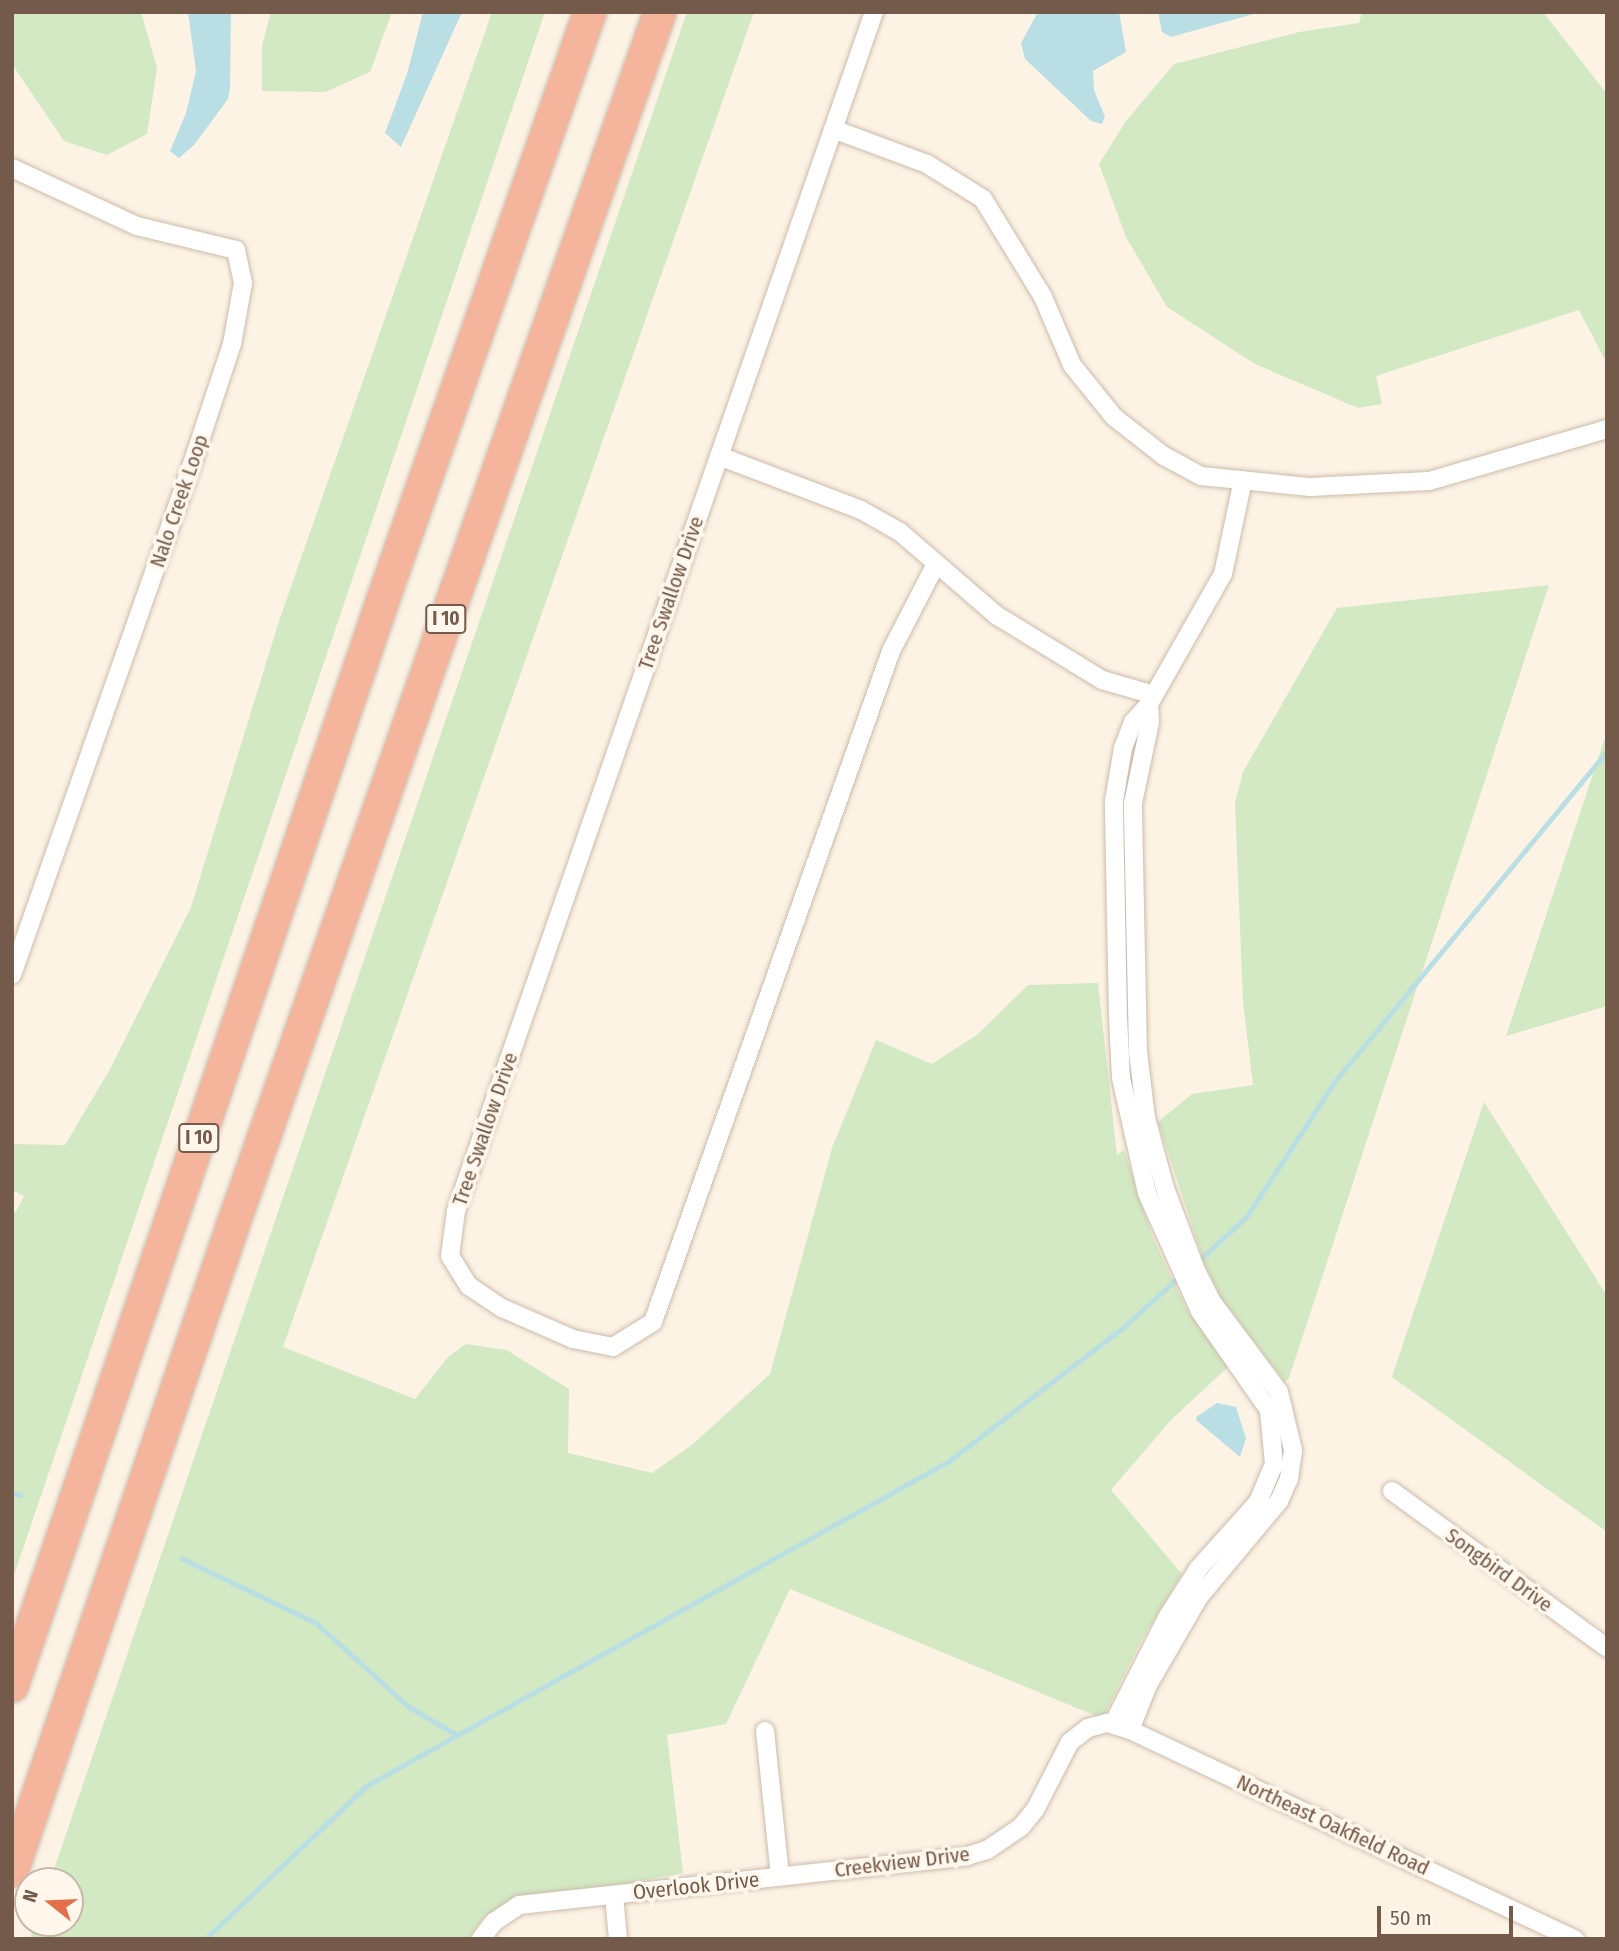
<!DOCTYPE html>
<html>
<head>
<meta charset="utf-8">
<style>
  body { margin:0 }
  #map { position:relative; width:1619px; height:1951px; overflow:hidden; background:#fcf3e5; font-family:"Fira Sans Condensed",sans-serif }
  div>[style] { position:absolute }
  .green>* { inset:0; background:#d2e9c3 }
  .water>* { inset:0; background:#b9dfe5 }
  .stream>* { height:5px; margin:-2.5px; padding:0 2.5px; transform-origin:2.5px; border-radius:2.5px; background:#b9dfe5 }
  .roads { filter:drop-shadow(0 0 2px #cdbbab) drop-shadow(0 0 2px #cdbbab) }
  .minor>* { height:18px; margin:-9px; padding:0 9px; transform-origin:9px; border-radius:9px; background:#fff }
  .motorway>* { height:32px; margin:-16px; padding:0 16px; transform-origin:16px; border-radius:16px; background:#f5b59c }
  span { translate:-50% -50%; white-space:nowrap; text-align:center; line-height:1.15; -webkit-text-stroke:7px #fff7eb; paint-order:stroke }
  .shield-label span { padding:2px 5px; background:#fff7eb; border:2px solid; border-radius:5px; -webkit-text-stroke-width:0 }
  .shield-label { font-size:19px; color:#745a4a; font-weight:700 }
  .street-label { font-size:21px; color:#745a4a }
  .frame { position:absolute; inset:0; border:14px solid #745a4a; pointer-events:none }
  .north { position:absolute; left:14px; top:1867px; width:70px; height:70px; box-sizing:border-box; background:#fff7eb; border:2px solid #c7b8ab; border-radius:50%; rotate:288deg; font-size:19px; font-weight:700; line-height:28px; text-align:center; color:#745a4a }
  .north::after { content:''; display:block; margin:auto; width:24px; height:32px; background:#e46f4b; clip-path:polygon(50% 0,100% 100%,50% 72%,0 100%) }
  .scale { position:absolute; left:1377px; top:1906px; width:136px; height:32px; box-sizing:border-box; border:4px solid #745a4a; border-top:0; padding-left:9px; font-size:21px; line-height:24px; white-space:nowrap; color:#745a4a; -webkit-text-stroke:5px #fff7eb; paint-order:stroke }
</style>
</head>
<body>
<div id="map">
  <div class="green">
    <div style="clip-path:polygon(12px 12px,141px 12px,157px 68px,147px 134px,107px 155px,64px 141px,12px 64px)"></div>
    <div style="clip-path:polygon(271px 12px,392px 12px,370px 72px,325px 92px,262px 91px,262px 45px)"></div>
    <div style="clip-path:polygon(492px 12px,545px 12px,12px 1581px,12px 1211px,16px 1212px,24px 1196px,12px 1190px,12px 1144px,65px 1145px,110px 1069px,191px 907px,279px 621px)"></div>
    <div style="clip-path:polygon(687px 12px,754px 12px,283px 1347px,415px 1399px,448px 1357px,466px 1344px,507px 1350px,569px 1389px,568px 1453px,652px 1473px,693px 1444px,770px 1374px,832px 1148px,876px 1040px,932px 1064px,978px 1034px,1028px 985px,1098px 983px,1117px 1155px,1124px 1150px,1153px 1238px,1186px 1308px,1228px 1367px,1171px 1420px,1111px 1490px,1182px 1574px,1141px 1641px,1105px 1714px,1096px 1716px,790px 1589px,726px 1724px,667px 1735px,683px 1873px,624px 1884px,517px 1896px,485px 1916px,468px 1939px,30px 1939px,35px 1923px,70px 1923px,70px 1881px,50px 1881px)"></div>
    <div style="clip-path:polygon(1362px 12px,1543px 12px,1607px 94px,1607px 364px,1579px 310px,1376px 376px,1382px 404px,1358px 408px,1255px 364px,1167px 307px,1126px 237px,1099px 164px,1126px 121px,1174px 64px,1299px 32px,1359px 23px)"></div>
    <div style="clip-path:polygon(1549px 585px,1289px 1378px,1285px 1382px,1221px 1298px,1205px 1265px,1158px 1122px,1192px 1094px,1253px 1085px,1243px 1002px,1235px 803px,1243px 772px,1337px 608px)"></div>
    <div style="clip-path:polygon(1607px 732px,1607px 1006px,1506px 1036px)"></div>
    <div style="clip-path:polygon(1484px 1102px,1607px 1296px,1607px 1532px,1392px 1377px)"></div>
  </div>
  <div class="water">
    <div style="clip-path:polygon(188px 12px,231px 12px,230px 88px,228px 99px,194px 145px,179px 158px,170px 151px,186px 113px,196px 71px)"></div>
    <div style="clip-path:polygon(423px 12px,462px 12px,401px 147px,385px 133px,407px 74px)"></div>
    <div style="clip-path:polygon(1038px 12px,1119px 12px,1126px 52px,1093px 71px,1094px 90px,1105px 117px,1102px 124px,1091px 121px,1025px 59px,1021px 43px)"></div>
    <div style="clip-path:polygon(1158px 12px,1261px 12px,1171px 37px,1162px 32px)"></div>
    <div style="clip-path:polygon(1217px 1403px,1236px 1407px,1246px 1439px,1240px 1457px,1197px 1421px,1196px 1417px)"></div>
  </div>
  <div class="stream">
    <div style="left:1197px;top:1262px;width:68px;rotate:-42.6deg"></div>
    <div style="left:1247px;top:1216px;width:161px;rotate:-56.9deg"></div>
    <div style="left:1335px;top:1081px;width:428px;rotate:-50.5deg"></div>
    <div style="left:12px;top:1492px;width:9px;rotate:21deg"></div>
    <div style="left:181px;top:1558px;width:150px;rotate:25.7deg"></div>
    <div style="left:316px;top:1623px;width:125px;rotate:42.1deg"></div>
    <div style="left:409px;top:1707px;width:56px;rotate:30.3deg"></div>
    <div style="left:205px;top:1939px;width:222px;rotate:-43.5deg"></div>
    <div style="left:366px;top:1786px;width:667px;rotate:-29.14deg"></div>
    <div style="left:949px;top:1461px;width:223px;rotate:-37.5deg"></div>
    <div style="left:1126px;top:1325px;width:74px;rotate:-42.3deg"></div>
  </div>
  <div class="roads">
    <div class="minor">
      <div style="left:874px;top:12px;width:1270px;rotate:109.22deg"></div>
      <div style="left:456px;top:1211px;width:45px;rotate:97.6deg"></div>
      <div style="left:450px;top:1256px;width:36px;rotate:58deg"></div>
      <div style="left:469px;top:1286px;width:40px;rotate:34deg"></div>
      <div style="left:502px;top:1308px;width:77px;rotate:23.6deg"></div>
      <div style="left:573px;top:1339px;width:41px;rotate:11.3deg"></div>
      <div style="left:613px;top:1347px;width:47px;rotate:-32deg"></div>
      <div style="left:653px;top:1322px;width:712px;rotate:-70.47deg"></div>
      <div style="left:891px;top:651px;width:98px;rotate:-62.7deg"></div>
      <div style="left:833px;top:129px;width:100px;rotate:20.4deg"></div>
      <div style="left:927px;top:164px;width:66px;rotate:32deg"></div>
      <div style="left:983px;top:199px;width:115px;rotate:58.5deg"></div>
      <div style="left:1043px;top:297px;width:74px;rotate:66.9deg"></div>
      <div style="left:1072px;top:365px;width:67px;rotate:51.1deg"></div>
      <div style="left:1114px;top:417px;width:63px;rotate:38deg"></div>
      <div style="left:1164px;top:456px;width:42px;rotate:28.4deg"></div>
      <div style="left:1201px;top:476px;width:110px;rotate:5.8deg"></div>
      <div style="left:1310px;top:487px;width:119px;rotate:-2.9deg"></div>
      <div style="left:1429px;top:481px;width:185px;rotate:-16.3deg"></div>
      <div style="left:12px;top:168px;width:138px;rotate:24.9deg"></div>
      <div style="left:137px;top:226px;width:102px;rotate:13.6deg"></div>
      <div style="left:236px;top:250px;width:34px;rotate:78deg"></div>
      <div style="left:243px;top:283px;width:62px;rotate:100.2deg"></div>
      <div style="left:232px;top:344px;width:133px;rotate:108.4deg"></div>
      <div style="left:190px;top:470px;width:535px;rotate:109.42deg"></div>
      <div style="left:719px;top:456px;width:152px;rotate:20.8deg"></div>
      <div style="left:861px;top:510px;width:45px;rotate:29.4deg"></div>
      <div style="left:900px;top:532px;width:127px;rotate:40.8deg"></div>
      <div style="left:996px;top:615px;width:124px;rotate:31.5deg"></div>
      <div style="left:1102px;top:680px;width:54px;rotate:16.1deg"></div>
      <div style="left:1392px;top:1491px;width:266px;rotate:36.1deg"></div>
      <div style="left:1113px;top:1724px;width:121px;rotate:-63deg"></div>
      <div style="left:1168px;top:1616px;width:56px;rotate:-57.4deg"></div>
      <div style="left:1198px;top:1569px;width:90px;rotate:-48.2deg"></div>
      <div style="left:1258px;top:1502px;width:41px;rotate:-67.2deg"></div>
      <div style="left:1274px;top:1464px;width:54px;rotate:-95.3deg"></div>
      <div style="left:1269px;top:1410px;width:121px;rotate:-124.9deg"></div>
      <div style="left:1200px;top:1311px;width:129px;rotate:-114.2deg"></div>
      <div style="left:1147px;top:1193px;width:118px;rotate:-102.7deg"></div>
      <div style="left:1121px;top:1078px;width:61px;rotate:-92.8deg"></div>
      <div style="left:1118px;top:1017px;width:216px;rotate:-91.1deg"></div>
      <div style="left:1114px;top:801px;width:54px;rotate:-80.4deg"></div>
      <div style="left:1123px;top:748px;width:28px;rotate:-69deg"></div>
      <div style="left:1133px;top:722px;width:24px;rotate:-48deg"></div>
      <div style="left:1149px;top:704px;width:150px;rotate:-60.4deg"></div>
      <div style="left:1223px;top:574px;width:96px;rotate:-78deg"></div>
      <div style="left:1130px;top:1730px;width:48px;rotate:-68.2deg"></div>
      <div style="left:1148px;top:1685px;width:102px;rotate:-59.9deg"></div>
      <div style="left:1199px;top:1597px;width:125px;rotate:-50.2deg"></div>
      <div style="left:1279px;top:1501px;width:24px;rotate:-66deg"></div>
      <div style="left:1289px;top:1479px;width:29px;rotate:-82deg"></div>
      <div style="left:1293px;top:1450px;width:60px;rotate:-103.6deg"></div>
      <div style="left:1279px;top:1392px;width:112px;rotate:-126.7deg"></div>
      <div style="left:1212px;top:1302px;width:38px;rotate:-117deg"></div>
      <div style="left:1195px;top:1268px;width:85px;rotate:-110.6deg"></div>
      <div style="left:1165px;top:1188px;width:73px;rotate:-105.2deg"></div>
      <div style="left:1146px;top:1118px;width:66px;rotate:-96.9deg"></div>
      <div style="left:1138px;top:1052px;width:249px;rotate:-91.2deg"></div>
      <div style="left:1133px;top:803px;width:83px;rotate:-78.1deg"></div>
      <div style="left:1150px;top:722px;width:18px;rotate:-93deg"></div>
      <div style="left:765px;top:1731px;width:146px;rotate:84.1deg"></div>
      <div style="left:614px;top:1895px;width:44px;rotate:84.8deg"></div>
      <div style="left:481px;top:1939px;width:21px;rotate:-53deg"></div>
      <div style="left:494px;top:1922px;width:30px;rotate:-34deg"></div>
      <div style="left:519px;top:1905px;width:451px;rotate:-6.2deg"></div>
      <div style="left:967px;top:1856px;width:21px;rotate:-17deg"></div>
      <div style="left:987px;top:1850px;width:41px;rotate:-34.1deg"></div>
      <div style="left:1021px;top:1827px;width:22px;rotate:-51deg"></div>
      <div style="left:1035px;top:1810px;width:76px;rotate:-62.8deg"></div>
      <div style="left:1070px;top:1742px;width:23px;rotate:-38deg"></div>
      <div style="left:1088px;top:1728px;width:20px;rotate:-15deg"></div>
      <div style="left:1107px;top:1723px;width:24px;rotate:17deg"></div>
      <div style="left:1130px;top:1730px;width:492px;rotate:25.2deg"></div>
    </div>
    <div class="motorway">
      <div style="left:12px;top:1686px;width:1157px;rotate:-71.14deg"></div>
      <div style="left:386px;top:591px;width:614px;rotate:-70.59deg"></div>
      <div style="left:12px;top:1871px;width:683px;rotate:-71.11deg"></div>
      <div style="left:233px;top:1225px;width:1286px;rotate:-70.61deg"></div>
    </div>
  </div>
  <div class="shield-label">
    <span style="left:446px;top:619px">I 10</span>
    <span style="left:199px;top:1138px">I 10</span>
  </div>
  <div class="street-label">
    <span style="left:179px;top:501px;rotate:-71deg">Nalo Creek Loop</span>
    <span style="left:671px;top:593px;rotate:-71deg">Tree Swallow Drive</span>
    <span style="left:485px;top:1129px;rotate:-71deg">Tree Swallow Drive</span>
    <span style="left:1499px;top:1570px;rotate:36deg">Songbird Drive</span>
    <span style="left:1333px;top:1825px;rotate:25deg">Northeast Oakfield Road</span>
    <span style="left:902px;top:1862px;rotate:-7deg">Creekview Drive</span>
    <span style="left:696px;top:1886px;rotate:-6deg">Overlook Drive</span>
  </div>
  <div class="frame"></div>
  <div class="north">N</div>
  <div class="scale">50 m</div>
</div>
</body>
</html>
